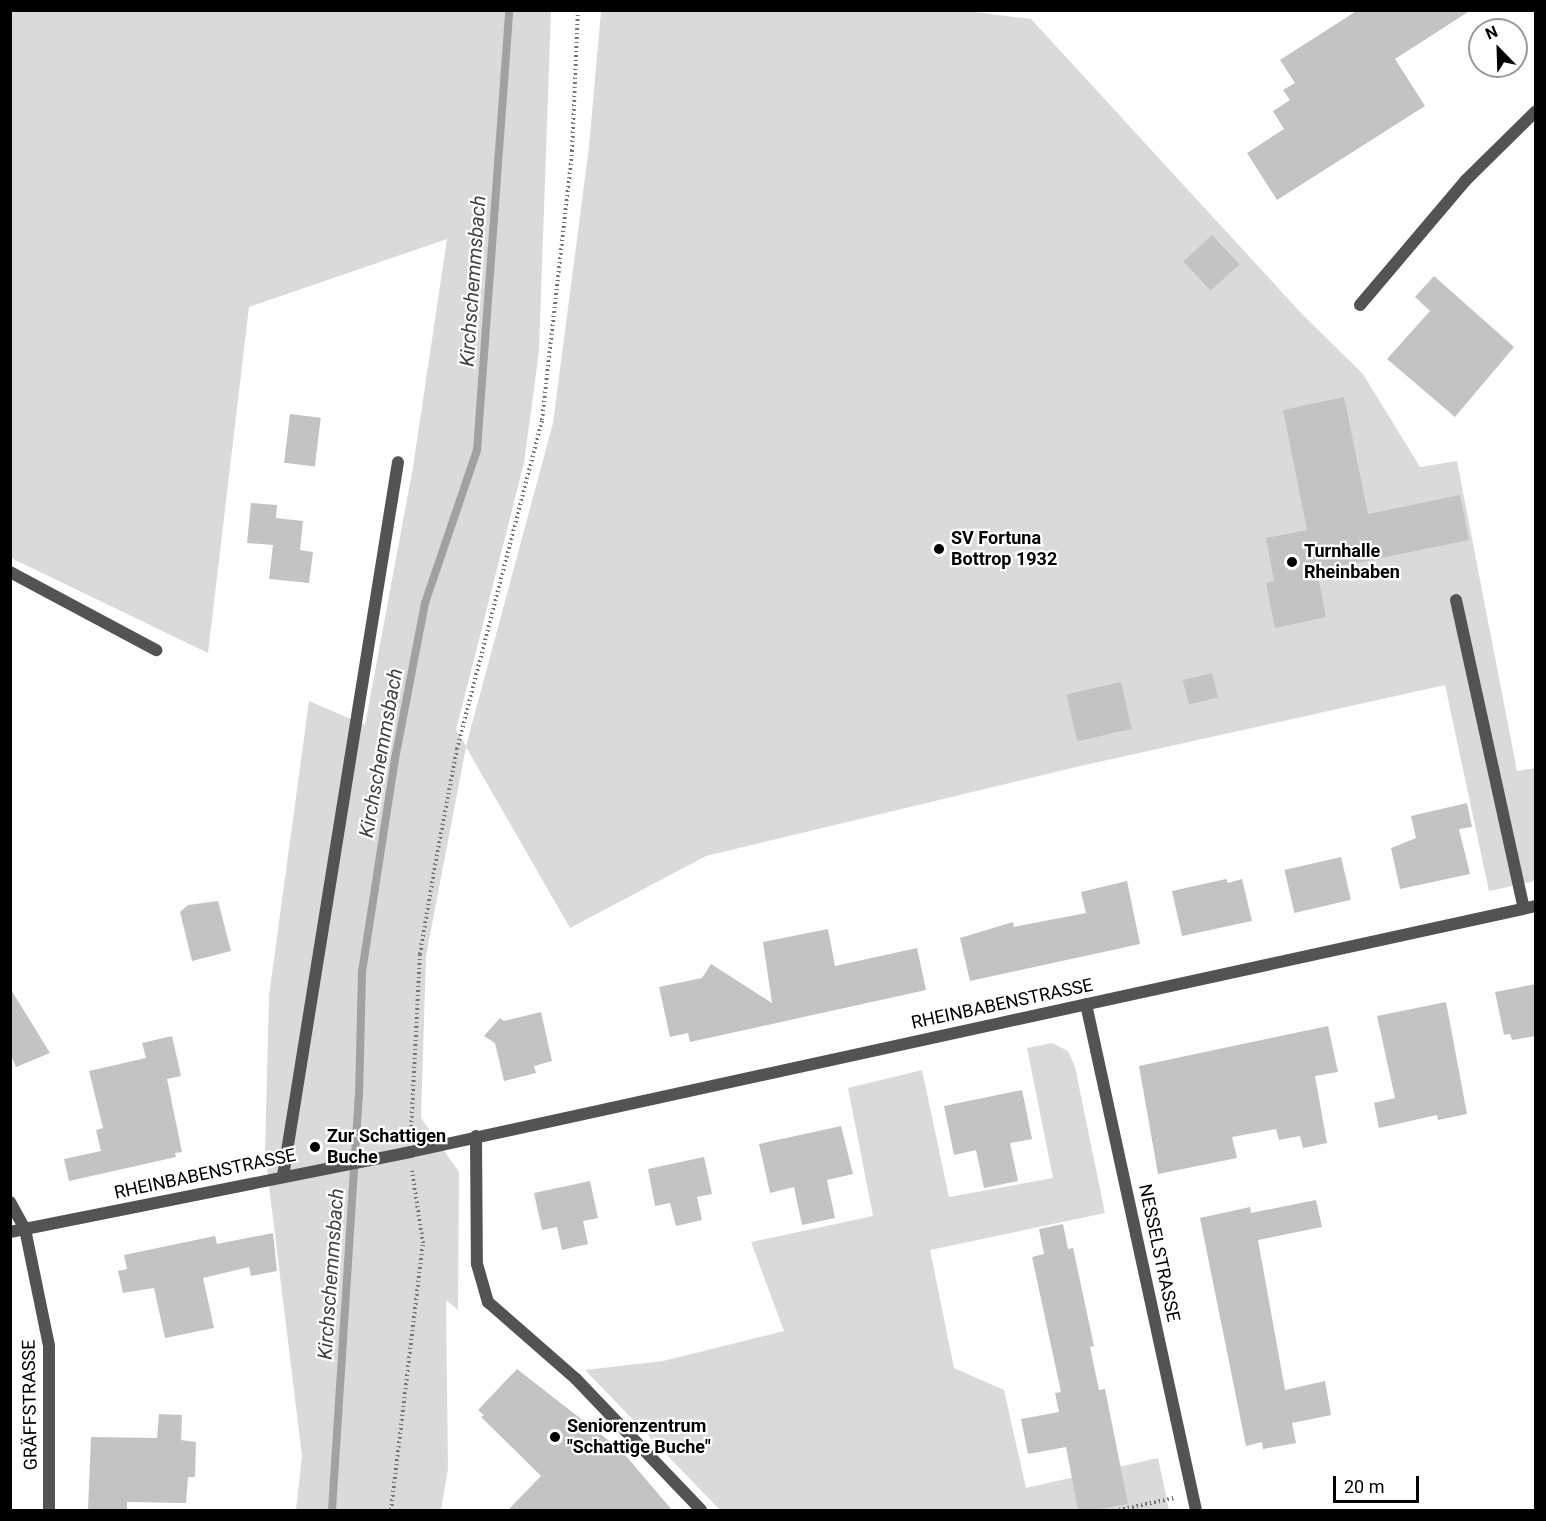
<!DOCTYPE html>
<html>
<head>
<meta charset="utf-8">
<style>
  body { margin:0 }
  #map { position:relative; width:1546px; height:1521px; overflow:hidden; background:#fff; font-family:Roboto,sans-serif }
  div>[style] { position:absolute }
  .green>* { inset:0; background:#dadada }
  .stream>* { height:8px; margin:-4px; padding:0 4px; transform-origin:4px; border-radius:4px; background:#a1a1a1 }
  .building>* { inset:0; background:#c3c3c3; transform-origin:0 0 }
  .path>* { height:4px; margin-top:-2px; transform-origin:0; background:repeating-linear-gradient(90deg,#757575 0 1.5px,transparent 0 4.5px) }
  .lane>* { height:12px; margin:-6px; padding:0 6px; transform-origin:6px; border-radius:6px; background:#535353 }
  .street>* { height:12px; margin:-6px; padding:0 6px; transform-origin:6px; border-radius:6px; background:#535353 }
  .dots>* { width:16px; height:16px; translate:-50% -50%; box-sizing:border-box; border:3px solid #fff; border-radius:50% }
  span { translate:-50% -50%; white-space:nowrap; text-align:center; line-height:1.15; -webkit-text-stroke:4.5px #fff; paint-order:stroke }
  .poi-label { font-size:18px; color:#000; font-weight:700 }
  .left { translate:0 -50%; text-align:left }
  .street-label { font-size:18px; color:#000 }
  .water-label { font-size:20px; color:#424242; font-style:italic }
  .frame { position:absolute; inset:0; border:12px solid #000; pointer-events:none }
  .north { position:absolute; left:1468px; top:18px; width:60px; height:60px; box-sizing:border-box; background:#fff; border:2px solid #999; border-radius:50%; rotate:337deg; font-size:16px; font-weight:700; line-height:24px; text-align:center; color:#000 }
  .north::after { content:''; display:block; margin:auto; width:21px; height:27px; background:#000; clip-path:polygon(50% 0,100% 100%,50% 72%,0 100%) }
  .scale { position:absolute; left:1333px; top:1476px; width:86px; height:27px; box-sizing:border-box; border:3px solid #000; border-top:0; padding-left:8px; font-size:18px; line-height:21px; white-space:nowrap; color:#000; -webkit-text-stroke:4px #fff; paint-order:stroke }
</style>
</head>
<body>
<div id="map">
  <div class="green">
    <div style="clip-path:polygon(959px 10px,1031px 19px,1302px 314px,1363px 374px,1420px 467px,1457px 461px,1517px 771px,1535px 768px,1535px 881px,1489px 891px,1445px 685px,1076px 767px,706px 856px,570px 928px,466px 747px,426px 956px,421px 1118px,459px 1172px,458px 1310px,446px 1300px,448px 1469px,441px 1510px,296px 1510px,302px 1456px,265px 1153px,269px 996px,309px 701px,365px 725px,413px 467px,447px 239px,249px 307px,208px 653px,11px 558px,10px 11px,551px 11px,539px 351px,524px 463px,456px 730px,466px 746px,553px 423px,589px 147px,601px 11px)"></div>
    <div style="clip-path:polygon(1052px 1043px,1068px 1051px,1075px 1067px,1105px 1213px,930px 1250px,954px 1368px,1004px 1390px,1026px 1488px,1158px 1458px,1169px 1510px,720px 1510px,585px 1370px,663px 1361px,784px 1331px,751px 1242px,873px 1216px,848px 1088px,922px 1070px,949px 1197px,1053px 1178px,1027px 1048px)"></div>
  </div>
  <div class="stream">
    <div style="left:332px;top:1510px;width:415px;rotate:-86.3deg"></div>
    <div style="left:359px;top:1096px;width:124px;rotate:-88.6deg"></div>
    <div style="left:362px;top:972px;width:216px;rotate:-81.2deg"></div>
    <div style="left:395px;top:759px;width:159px;rotate:-79.1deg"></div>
    <div style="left:425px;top:603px;width:162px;rotate:-71.2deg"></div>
    <div style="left:477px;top:450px;width:441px;rotate:-85.8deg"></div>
  </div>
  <div class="building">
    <div style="clip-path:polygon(1358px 10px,1471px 10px,1395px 59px,1425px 106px,1277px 200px,1247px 153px,1284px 129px,1273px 111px,1290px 100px,1283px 90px,1295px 83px,1280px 60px)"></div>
    <div style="left:1212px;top:235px;width:40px;height:39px;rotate:47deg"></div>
    <div style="clip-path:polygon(1434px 276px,1514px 347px,1455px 417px,1387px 359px,1430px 311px,1415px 297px)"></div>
    <div style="clip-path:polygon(1344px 397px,1368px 514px,1460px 495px,1469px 540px,1317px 571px,1326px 617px,1275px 628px,1266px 583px,1274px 581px,1266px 538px,1307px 530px,1283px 410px)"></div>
    <div style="left:290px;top:414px;width:31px;height:49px;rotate:7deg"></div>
    <div style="clip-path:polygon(251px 503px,277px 505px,276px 518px,303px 521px,300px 550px,313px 552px,309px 583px,269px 579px,273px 545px,247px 543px)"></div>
    <div style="left:1212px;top:673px;width:25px;height:30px;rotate:76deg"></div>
    <div style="left:1121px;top:682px;width:48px;height:56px;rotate:77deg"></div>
    <div style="clip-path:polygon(1467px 803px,1472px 827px,1459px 829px,1470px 874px,1400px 889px,1391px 848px,1416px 838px,1411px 816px)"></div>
    <div style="left:1341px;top:857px;width:44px;height:58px;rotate:77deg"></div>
    <div style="clip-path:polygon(1226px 879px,1228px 883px,1242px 879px,1252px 921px,1182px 936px,1172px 891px)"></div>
    <div style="clip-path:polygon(1127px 881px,1140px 944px,970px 981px,960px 938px,1013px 922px,1014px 927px,1086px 913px,1081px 892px)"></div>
    <div style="clip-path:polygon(218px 901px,231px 951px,192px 961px,180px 912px,188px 905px)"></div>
    <div style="clip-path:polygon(828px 929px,835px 966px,917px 948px,926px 990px,690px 1042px,688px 1033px,670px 1037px,659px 987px,702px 978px,711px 964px,772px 1003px,763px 942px)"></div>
    <div style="clip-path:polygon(1536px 984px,1536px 1036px,1512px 1040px,1510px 1034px,1504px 1035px,1495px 992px)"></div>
    <div style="clip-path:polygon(10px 988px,50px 1053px,16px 1067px,10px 1053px)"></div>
    <div style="clip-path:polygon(1446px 1002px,1467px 1114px,1438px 1120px,1437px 1115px,1379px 1128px,1374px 1103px,1395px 1098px,1377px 1016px)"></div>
    <div style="clip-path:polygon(541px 1012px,552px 1061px,534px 1066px,536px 1073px,504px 1081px,495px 1043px,484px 1036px,500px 1018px,504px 1021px)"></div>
    <div style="clip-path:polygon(1328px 1026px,1338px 1072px,1315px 1076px,1327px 1143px,1303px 1148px,1300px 1136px,1279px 1140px,1276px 1129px,1232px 1137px,1237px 1158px,1158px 1174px,1139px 1066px)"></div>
    <div style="clip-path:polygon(172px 1036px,181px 1076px,167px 1079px,182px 1152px,175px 1153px,176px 1157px,69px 1181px,64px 1159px,101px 1151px,96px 1130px,103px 1128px,89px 1071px,146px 1058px,142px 1043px)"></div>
    <div style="clip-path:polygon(1022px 1090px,1032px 1139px,1010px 1143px,1018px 1181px,984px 1188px,976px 1150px,954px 1155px,944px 1106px)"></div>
    <div style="clip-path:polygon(841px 1126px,853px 1174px,827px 1180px,835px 1218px,802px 1225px,794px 1187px,770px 1193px,759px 1144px)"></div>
    <div style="clip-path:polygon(704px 1157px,712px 1194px,697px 1197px,702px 1220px,676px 1226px,670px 1203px,655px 1206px,648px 1169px)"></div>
    <div style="clip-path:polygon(590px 1181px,598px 1218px,583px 1221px,588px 1244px,562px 1250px,557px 1227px,542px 1230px,534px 1193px)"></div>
    <div style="clip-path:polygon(1316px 1200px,1322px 1227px,1258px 1240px,1285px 1390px,1325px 1381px,1331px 1415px,1292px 1423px,1296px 1443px,1263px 1449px,1262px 1442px,1246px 1446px,1200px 1218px,1250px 1207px,1251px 1213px)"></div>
    <div style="clip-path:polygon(1063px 1224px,1068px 1249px,1073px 1248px,1094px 1346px,1090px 1347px,1099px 1390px,1105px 1389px,1128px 1504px,1094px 1510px,1078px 1510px,1066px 1447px,1028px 1454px,1021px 1419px,1059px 1412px,1055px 1393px,1061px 1392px,1032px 1257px,1044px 1254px,1039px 1229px)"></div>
    <div style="clip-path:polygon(273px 1233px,277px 1271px,251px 1276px,249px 1267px,203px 1278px,214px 1328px,165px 1338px,154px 1288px,123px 1293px,118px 1271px,127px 1269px,124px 1255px,215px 1236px,217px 1244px)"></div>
    <div style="clip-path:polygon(517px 1369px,621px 1450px,672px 1510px,508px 1510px,541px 1476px,481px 1417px,484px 1415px,478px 1410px)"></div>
    <div style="clip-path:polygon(159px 1414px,182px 1415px,181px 1440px,196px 1442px,195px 1477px,188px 1477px,186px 1503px,127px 1502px,127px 1510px,88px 1510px,91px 1437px,157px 1438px)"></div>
  </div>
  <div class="path">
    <div style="left:411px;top:1131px;width:177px;rotate:-87.1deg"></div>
    <div style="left:420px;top:954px;width:90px;rotate:-80.4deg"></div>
    <div style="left:435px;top:865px;width:118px;rotate:-79.3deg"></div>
    <div style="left:457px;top:749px;width:340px;rotate:-75.5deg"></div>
    <div style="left:542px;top:420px;width:271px;rotate:-83.6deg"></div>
    <div style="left:572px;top:151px;width:141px;rotate:-87.6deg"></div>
    <div style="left:391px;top:1510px;width:269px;rotate:-83.2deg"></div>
    <div style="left:423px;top:1243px;width:73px;rotate:-98.7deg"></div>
    <div style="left:1119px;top:1510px;width:56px;rotate:-12.3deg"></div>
  </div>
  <div class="lane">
    <div style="left:1360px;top:305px;width:164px;rotate:-49.7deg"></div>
    <div style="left:1466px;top:180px;width:98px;rotate:-44.6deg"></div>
    <div style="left:10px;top:572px;width:166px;rotate:28.1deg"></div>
    <div style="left:1456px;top:600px;width:315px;rotate:77.6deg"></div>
    <div style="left:283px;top:1176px;width:723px;rotate:-80.85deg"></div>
  </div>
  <div class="street">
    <div style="left:1086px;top:1004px;width:518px;rotate:77.74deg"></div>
    <div style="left:476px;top:1136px;width:128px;rotate:89.6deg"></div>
    <div style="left:477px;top:1264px;width:40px;rotate:74deg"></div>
    <div style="left:488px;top:1302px;width:117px;rotate:41.2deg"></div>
    <div style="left:576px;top:1379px;width:181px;rotate:46.3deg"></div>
    <div style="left:10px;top:1202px;width:31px;rotate:61deg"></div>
    <div style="left:25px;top:1229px;width:119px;rotate:78.4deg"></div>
    <div style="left:49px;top:1346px;width:164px;rotate:90deg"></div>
    <div style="left:10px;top:1232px;width:408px;rotate:-11.3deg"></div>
    <div style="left:410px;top:1152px;width:1153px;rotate:-12.32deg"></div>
  </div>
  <div class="dots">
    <div style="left:939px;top:549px;background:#000"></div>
    <div style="left:1292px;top:562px;background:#000"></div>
    <div style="left:315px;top:1147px;background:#000"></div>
    <div style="left:555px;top:1437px;background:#000"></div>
  </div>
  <div class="poi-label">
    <span class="left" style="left:951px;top:549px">SV Fortuna<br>Bottrop 1932</span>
    <span class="left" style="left:1304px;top:562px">Turnhalle<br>Rheinbaben</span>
    <span class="left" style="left:327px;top:1147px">Zur Schattigen<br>Buche</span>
    <span class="left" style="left:567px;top:1437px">Seniorenzentrum<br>"Schattige Buche"</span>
  </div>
  <div class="street-label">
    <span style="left:1002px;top:1004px;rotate:-12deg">RHEINBABENSTRASSE</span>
    <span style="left:205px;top:1174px;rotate:-12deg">RHEINBABENSTRASSE</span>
    <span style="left:1159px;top:1253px;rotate:78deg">NESSELSTRASSE</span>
    <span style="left:30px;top:1405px;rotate:-91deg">GRÄFFSTRASSE</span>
  </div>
  <div class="water-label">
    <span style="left:473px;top:281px;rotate:-86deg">Kirchschemmsbach</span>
    <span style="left:381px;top:753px;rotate:-80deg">Kirchschemmsbach</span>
    <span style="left:331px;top:1274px;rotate:-86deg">Kirchschemmsbach</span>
  </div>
  <div class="frame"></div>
  <div class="north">N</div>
  <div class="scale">20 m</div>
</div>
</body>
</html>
